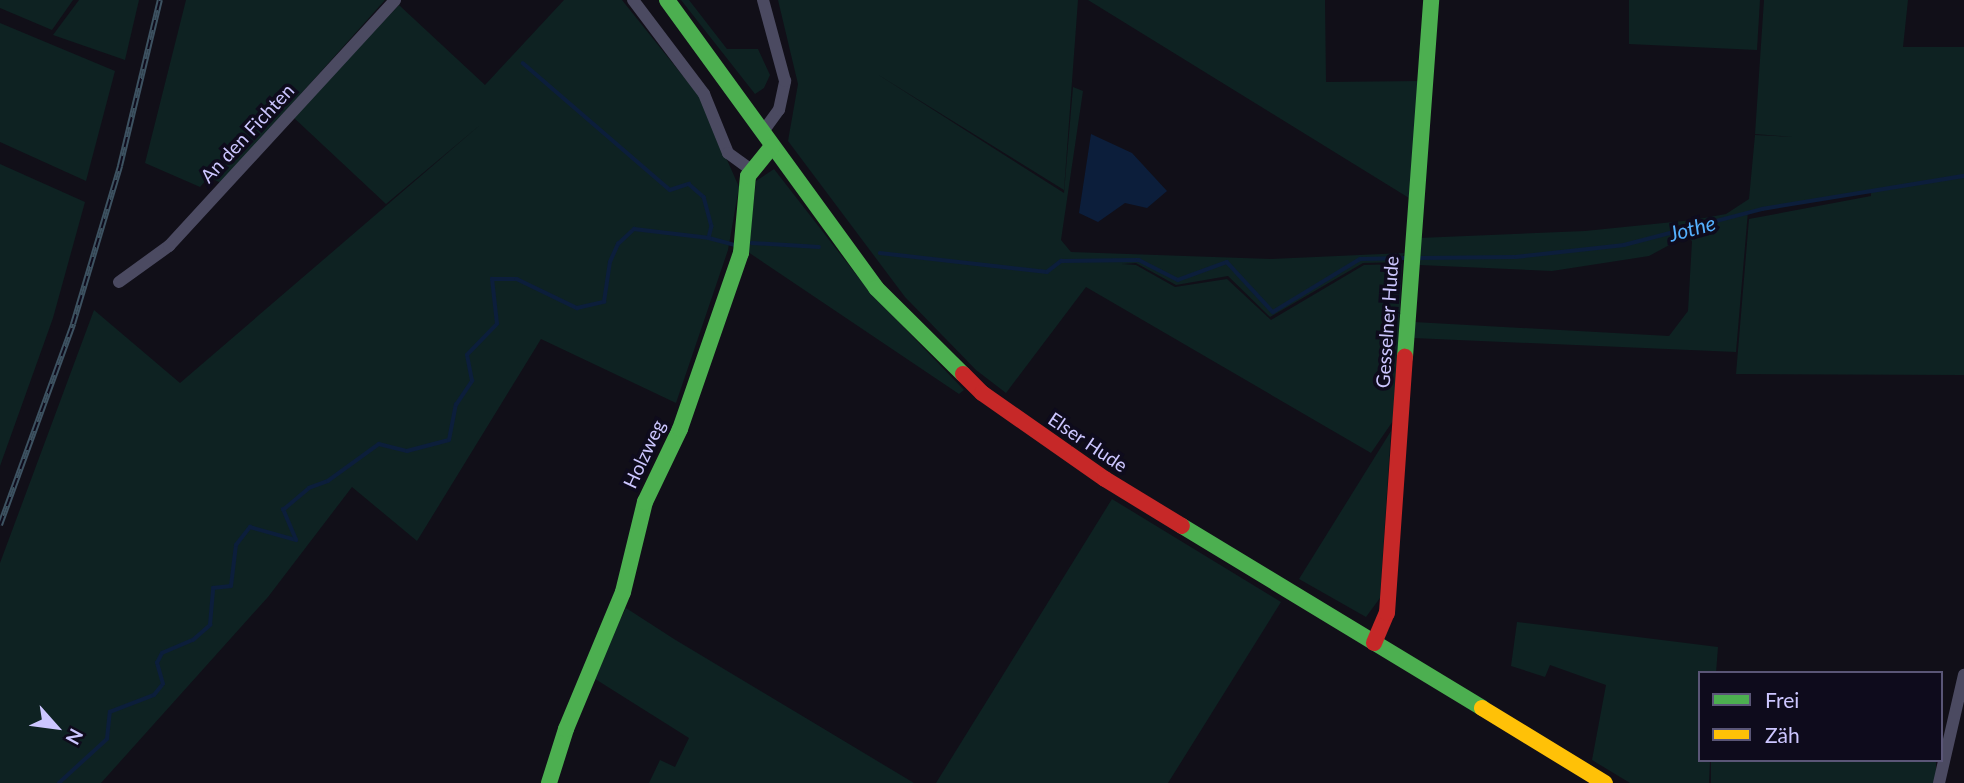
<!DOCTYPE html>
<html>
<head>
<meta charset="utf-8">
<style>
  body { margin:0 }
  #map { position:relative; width:1964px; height:783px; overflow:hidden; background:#110f18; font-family:Lato,sans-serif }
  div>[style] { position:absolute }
  .green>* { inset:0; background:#0e2222; transform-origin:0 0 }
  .water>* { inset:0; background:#0c1e3b }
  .stream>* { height:3.5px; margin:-1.75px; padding:0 1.75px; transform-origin:1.75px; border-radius:1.75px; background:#0c1e3b }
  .street>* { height:12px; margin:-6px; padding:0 6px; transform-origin:6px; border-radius:6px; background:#4b4a61 }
  .fast>* { height:16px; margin:-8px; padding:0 8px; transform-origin:8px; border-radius:8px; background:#4caf50 }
  .slow>* { height:16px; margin:-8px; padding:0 8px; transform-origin:8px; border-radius:8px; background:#ffc107 }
  .jam>* { height:16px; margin:-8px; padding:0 8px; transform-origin:8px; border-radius:8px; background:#c62828 }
  .rail>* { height:6px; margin-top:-3px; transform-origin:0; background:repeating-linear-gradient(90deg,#0e0b1c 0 10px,#3d5261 0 20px); box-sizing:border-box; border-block:2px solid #3d5261 }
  span { translate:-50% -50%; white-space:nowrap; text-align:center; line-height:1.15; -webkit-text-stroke:7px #0e0b1c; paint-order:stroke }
  .street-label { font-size:19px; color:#ccc6ff }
  .water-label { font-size:21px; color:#55b0fe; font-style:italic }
  .legend { position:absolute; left:1698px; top:671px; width:245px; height:91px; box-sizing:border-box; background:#0e0b1c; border:2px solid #5a5677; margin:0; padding:9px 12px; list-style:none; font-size:21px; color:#ccc6ff }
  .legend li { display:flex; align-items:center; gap:14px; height:35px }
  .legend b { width:35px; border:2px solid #5a5677 }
  .north { position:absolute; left:21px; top:692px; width:70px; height:70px; -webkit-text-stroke:5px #0e0b1c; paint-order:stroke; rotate:118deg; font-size:19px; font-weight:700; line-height:28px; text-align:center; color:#ccc6ff }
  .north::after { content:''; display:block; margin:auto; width:24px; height:32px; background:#ccc6ff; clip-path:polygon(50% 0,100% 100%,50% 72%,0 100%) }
</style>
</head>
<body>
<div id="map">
  <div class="green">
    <div style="clip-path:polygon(0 0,73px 0,52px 30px,0 8px)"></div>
    <div style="clip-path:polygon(79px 0,139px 0,125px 60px,53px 35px)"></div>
    <div style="clip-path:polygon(186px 0,385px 0,221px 183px,209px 177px,200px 187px,145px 163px)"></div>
    <div style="clip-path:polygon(564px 0,622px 0,699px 96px,739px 187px,728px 250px,676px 403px,541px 339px,417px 541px,352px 487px,268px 597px,101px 783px,0 783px,0 563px,94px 310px,180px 383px,480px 125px,386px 204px,293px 117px,399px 5px,485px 85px)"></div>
    <div style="clip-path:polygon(681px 0,689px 0,727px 49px,758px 49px,770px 75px,764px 88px,755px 94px)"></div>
    <div style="clip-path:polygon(778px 0,1078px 0,1064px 190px,877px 74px,1064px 193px,1073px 87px,1083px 91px,1061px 240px,1071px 252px,1271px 259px,1404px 253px,1401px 262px,1363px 263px,1270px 317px,1228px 276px,1176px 285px,1136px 263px,1122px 264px,1136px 265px,1175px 287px,1227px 279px,1271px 320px,1364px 265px,1402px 264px,1395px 418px,1371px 453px,1086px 287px,1006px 393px,976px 370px,905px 297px,788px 141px,798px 84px)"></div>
    <div style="clip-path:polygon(1088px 0,1325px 0,1326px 82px,1421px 81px,1409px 198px)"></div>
    <div style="clip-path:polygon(1629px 0,1760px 0,1757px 50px,1629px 44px)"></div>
    <div style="clip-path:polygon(1764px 0,1908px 0,1903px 47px,1964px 47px,1964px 375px,1736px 374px,1749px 219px,1871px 196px,1871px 192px,1748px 211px,1736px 352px,1413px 338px,1414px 322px,1669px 336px,1688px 311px,1692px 241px,1686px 236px,1649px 256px,1552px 271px,1419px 265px,1419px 238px,1585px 231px,1693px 220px,1726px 214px,1749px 199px,1755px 135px,1793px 137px,1755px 134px)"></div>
    <div style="clip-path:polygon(0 23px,115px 71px,86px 181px,0 142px)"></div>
    <div style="clip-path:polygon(0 164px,85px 202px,53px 318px,0 466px)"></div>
    <div style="clip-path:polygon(774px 169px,869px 291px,964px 390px,959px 394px,748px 252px,756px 181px)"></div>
    <div style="clip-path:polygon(1391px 431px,1380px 598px,1366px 617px,1299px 579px)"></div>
    <div style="clip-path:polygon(1112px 499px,1281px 602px,1168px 783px,936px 783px)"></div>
    <div style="clip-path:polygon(626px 608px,674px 639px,914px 783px,649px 783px,660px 760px,675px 767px,689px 738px,592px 677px)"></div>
    <div style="clip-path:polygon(1517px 622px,1718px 647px,1716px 673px,1700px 673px,1700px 760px,1710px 760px,1709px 783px,1630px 783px,1592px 760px,1606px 685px,1550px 665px,1545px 677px,1511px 666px)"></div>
    <div style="left:1711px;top:760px;width:225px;height:23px"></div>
  </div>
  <div class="water">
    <div style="clip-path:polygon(1091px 134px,1132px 153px,1167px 191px,1147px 208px,1125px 203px,1098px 222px,1079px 213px)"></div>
  </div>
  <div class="stream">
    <div style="left:523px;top:63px;width:194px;rotate:40.8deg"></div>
    <div style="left:670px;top:190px;width:20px;rotate:-18deg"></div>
    <div style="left:689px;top:184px;width:20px;rotate:41deg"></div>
    <div style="left:704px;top:197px;width:30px;rotate:75deg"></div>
    <div style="left:712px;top:226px;width:12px;rotate:104deg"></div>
    <div style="left:709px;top:238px;width:27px;rotate:15deg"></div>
    <div style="left:752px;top:243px;width:67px;rotate:3.4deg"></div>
    <div style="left:880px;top:253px;width:168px;rotate:6.5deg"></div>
    <div style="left:1047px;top:272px;width:18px;rotate:-38deg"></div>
    <div style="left:1061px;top:261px;width:78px;rotate:-0.7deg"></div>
    <div style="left:1139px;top:260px;width:44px;rotate:27.1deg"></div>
    <div style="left:1178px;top:280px;width:52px;rotate:-20.2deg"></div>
    <div style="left:1227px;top:262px;width:68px;rotate:47.4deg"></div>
    <div style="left:1273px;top:312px;width:102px;rotate:-31.3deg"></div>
    <div style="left:1360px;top:259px;width:46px;rotate:-1.2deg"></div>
    <div style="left:1419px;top:258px;width:97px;rotate:-0.6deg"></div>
    <div style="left:1516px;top:257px;width:109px;rotate:-6.3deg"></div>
    <div style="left:1624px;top:245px;width:143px;rotate:-14.6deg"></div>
    <div style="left:1762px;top:209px;width:205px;rotate:-9.3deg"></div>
    <div style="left:59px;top:783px;width:65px;rotate:-42.5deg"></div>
    <div style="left:107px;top:739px;width:27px;rotate:-84deg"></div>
    <div style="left:110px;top:712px;width:47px;rotate:-21.1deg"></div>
    <div style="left:154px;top:695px;width:14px;rotate:-51deg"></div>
    <div style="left:163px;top:684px;width:22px;rotate:-106deg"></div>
    <div style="left:157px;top:663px;width:11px;rotate:-63deg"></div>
    <div style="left:162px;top:653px;width:34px;rotate:-23deg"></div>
    <div style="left:193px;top:640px;width:23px;rotate:-41deg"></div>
    <div style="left:210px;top:625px;width:37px;rotate:-85deg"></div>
    <div style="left:213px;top:588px;width:18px;rotate:-6deg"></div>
    <div style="left:231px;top:586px;width:41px;rotate:-83deg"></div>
    <div style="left:236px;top:545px;width:23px;rotate:-52deg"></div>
    <div style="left:250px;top:527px;width:48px;rotate:15.8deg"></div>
    <div style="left:296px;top:540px;width:33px;rotate:-113deg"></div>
    <div style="left:283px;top:510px;width:34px;rotate:-40deg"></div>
    <div style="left:309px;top:488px;width:20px;rotate:-20deg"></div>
    <div style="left:328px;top:481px;width:63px;rotate:-36deg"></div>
    <div style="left:379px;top:444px;width:29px;rotate:14deg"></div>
    <div style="left:407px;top:451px;width:43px;rotate:-14.7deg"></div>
    <div style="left:449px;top:440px;width:36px;rotate:-79deg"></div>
    <div style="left:456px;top:405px;width:29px;rotate:-56deg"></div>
    <div style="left:472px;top:381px;width:26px;rotate:-101deg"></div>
    <div style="left:467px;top:355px;width:43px;rotate:-45.9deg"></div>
    <div style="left:497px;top:324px;width:45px;rotate:-96.3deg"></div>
    <div style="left:492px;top:279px;width:25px"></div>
    <div style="left:517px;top:279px;width:67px;rotate:25.8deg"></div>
    <div style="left:577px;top:308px;width:28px;rotate:-13deg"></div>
    <div style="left:604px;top:302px;width:40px;rotate:-81.5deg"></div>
    <div style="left:610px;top:262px;width:20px;rotate:-66deg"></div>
    <div style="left:618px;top:244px;width:22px;rotate:-43deg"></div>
    <div style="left:634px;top:229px;width:76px;rotate:6.8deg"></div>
  </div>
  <div class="street">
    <div style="left:633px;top:0;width:118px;rotate:52.9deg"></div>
    <div style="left:704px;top:94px;width:64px;rotate:67.9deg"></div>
    <div style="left:728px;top:153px;width:27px;rotate:36deg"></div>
    <div style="left:762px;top:133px;width:29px;rotate:-54deg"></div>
    <div style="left:779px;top:110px;width:30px;rotate:-78deg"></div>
    <div style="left:785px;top:81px;width:84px;rotate:-105.2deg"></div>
    <div style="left:119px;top:282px;width:62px;rotate:-35.8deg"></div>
    <div style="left:169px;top:246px;width:334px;rotate:-47.4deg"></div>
    <div style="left:1939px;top:783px;width:111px;rotate:-77deg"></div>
  </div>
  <div class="fast">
    <div style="left:667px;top:0;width:356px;rotate:54deg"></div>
    <div style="left:876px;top:288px;width:122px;rotate:44.7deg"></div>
    <div style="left:1405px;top:357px;width:358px;rotate:-85.8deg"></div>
    <div style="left:1182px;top:526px;width:351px;rotate:31.2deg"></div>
    <div style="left:549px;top:783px;width:57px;rotate:-72.5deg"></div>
    <div style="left:566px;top:729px;width:148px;rotate:-67.4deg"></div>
    <div style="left:623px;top:592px;width:93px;rotate:-76.3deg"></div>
    <div style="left:645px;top:502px;width:81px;rotate:-64.4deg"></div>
    <div style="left:680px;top:429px;width:186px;rotate:-70.9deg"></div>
    <div style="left:741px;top:253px;width:77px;rotate:-84.8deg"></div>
    <div style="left:748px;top:176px;width:38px;rotate:-51deg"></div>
  </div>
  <div class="slow">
    <div style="left:1482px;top:708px;width:144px;rotate:31.4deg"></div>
  </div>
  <div class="jam">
    <div style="left:963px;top:374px;width:27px;rotate:45deg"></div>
    <div style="left:982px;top:393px;width:150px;rotate:35deg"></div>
    <div style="left:1105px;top:479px;width:90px;rotate:31.4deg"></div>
    <div style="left:1374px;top:643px;width:33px;rotate:-67deg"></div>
    <div style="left:1387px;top:613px;width:257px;rotate:-86deg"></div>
  </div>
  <div class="rail">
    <div style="left:0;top:525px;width:214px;rotate:-70deg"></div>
    <div style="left:73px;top:324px;width:165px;rotate:-73.4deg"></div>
    <div style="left:120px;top:166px;width:171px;rotate:-76.5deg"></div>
  </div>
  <div class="street-label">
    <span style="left:247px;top:133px;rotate:-47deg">An den Fichten</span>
    <span style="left:1387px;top:322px;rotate:-86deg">Gesselner Hude</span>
    <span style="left:1088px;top:442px;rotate:34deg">Elser Hude</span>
    <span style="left:644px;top:454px;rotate:-65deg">Holzweg</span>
  </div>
  <div class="water-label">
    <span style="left:1692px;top:228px;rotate:-15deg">Jothe</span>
  </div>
  <ul class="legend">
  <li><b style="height:9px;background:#4caf50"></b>Frei</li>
  <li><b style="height:9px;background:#ffc107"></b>Zäh</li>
  </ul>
  <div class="north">N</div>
</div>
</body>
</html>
